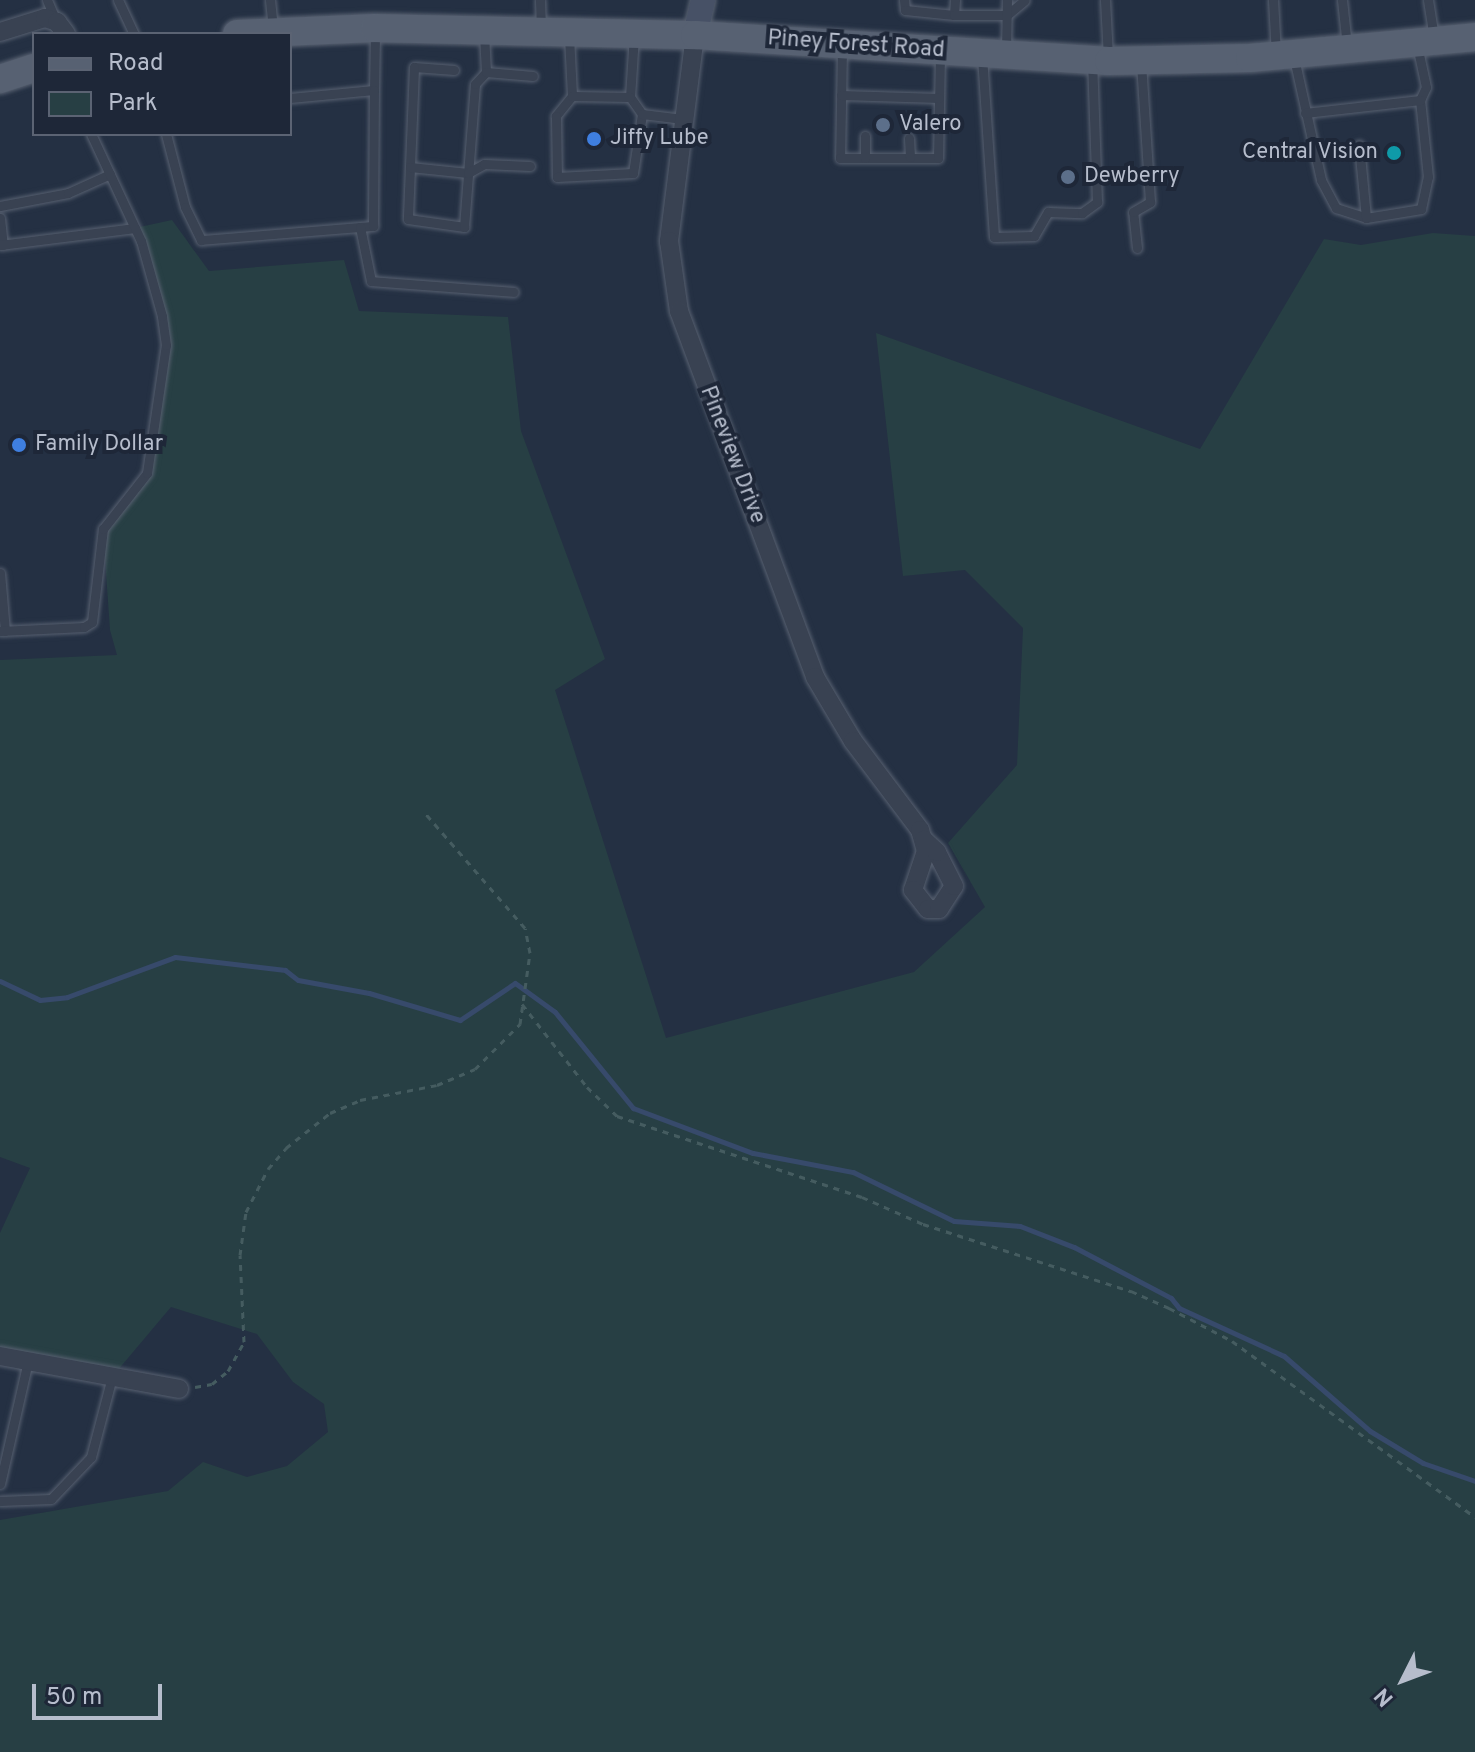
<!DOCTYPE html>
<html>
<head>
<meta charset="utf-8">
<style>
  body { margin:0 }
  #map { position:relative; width:1475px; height:1752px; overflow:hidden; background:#243043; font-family:Overpass,sans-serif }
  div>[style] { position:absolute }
  .green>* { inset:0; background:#273f44 }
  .stream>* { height:5px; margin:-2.5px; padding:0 2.5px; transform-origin:2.5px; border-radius:2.5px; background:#374a6b }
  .path>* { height:3px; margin-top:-1.5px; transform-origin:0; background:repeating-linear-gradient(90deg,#455c60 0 6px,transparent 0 12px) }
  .roads { filter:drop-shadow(0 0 2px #576070) drop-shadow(0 0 2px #576070) }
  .lane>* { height:9px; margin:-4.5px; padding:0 4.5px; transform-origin:4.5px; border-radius:4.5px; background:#394252 }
  .street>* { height:18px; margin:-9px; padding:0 9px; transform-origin:9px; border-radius:9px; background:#394252 }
  .secondary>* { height:24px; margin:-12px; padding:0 12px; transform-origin:12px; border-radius:12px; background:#475166 }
  .primary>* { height:28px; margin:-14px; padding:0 14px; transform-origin:14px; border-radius:14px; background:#576172 }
  .dots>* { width:22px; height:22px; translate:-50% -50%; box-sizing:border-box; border:4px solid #1e2738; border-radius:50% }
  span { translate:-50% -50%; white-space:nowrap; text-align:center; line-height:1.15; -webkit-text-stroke:8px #1e2738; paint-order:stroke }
  .street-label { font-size:22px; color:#b6bdcc }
  .poi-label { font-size:22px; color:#b6bdcc }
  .left { translate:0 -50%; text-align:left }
  .right { translate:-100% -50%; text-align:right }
  .legend { position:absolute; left:32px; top:32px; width:260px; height:104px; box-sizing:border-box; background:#1e2738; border:2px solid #5b6373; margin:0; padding:10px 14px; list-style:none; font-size:24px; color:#b6bdcc }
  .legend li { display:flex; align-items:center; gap:16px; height:40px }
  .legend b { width:40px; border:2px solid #5b6373 }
  .north { position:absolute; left:1363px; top:1640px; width:80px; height:80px; -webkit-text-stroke:6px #1e2738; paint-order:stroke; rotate:228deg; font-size:22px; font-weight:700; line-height:32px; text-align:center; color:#b6bdcc }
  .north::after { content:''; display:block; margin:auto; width:28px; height:36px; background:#b6bdcc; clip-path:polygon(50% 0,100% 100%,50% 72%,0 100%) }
  .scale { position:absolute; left:32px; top:1684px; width:130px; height:36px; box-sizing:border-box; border:4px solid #b6bdcc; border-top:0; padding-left:10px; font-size:24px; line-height:28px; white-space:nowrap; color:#b6bdcc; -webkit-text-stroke:6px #1e2738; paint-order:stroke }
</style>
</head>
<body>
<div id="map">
  <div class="green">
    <div style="clip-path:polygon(172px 220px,209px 271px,344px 260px,359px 311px,508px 317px,521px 431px,605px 659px,555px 690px,666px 1038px,914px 972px,985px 907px,948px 843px,1017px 765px,1023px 628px,965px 570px,903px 576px,876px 333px,1200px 449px,1324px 239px,1361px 245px,1433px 233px,1475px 236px,1475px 1752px,0 1752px,0 1520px,168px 1491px,203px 1462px,247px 1477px,287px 1466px,328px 1432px,324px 1404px,293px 1382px,257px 1334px,171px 1307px,112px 1377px,0 1356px,0 1233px,30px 1168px,0 1157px,0 660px,117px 655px,110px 630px,103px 529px,147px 473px,166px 345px,135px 228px)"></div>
  </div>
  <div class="stream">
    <div style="left:0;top:981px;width:44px;rotate:25.4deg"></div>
    <div style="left:40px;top:1000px;width:27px;rotate:-6deg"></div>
    <div style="left:67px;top:997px;width:115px;rotate:-20.3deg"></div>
    <div style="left:175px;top:957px;width:111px;rotate:6.7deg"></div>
    <div style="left:285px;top:970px;width:16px;rotate:38deg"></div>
    <div style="left:298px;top:980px;width:72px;rotate:10.4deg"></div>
    <div style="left:369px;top:993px;width:95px;rotate:16.5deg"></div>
    <div style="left:460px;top:1020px;width:66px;rotate:-33.9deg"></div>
    <div style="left:515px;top:983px;width:49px;rotate:35.9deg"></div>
    <div style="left:555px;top:1012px;width:124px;rotate:50.9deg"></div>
    <div style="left:633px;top:1108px;width:128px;rotate:20.6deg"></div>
    <div style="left:753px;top:1153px;width:102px;rotate:10.8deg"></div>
    <div style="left:853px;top:1172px;width:112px;rotate:25.9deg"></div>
    <div style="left:954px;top:1221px;width:66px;rotate:4.3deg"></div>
    <div style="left:1020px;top:1226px;width:58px;rotate:21.3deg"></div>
    <div style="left:1074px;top:1247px;width:110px;rotate:27.7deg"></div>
    <div style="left:1171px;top:1298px;width:13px;rotate:51deg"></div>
    <div style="left:1179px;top:1308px;width:115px;rotate:24.6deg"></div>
    <div style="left:1284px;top:1356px;width:114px;rotate:41.1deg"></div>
    <div style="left:1370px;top:1431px;width:62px;rotate:31.1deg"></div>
    <div style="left:1423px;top:1463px;width:55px;rotate:19.1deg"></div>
  </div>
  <div class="path">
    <div style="left:522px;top:1004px;width:105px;rotate:51.9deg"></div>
    <div style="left:587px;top:1087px;width:42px;rotate:44deg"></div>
    <div style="left:617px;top:1116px;width:258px;rotate:18.3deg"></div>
    <div style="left:862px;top:1197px;width:67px;rotate:23.9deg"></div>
    <div style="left:923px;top:1224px;width:219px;rotate:17.9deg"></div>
    <div style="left:1131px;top:1291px;width:42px;rotate:24.1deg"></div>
    <div style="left:1169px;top:1308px;width:71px;rotate:27.6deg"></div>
    <div style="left:1232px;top:1341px;width:300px;rotate:35.9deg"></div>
    <div style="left:195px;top:1387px;width:17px;rotate:-10deg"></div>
    <div style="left:212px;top:1384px;width:21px;rotate:-39deg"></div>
    <div style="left:228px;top:1371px;width:33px;rotate:-61deg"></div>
    <div style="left:244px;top:1342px;width:87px;rotate:-92.6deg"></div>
    <div style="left:240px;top:1255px;width:43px;rotate:-82.1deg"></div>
    <div style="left:246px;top:1212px;width:48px;rotate:-62.9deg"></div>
    <div style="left:268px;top:1169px;width:28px;rotate:-49deg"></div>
    <div style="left:286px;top:1148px;width:56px;rotate:-38.5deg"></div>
    <div style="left:330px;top:1113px;width:33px;rotate:-23deg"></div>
    <div style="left:360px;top:1100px;width:78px;rotate:-11deg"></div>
    <div style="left:437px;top:1085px;width:41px;rotate:-22.8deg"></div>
    <div style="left:475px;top:1069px;width:64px;rotate:-45deg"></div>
    <div style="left:520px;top:1024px;width:72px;rotate:-82deg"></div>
    <div style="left:530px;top:953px;width:25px;rotate:-101deg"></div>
    <div style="left:525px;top:928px;width:154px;rotate:-131deg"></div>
  </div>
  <div class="roads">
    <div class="lane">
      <div style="left:47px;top:0;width:21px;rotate:67deg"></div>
      <div style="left:118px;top:0;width:38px;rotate:65deg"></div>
      <div style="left:270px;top:0;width:29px;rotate:84deg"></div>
      <div style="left:540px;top:0;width:29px;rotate:88deg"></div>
      <div style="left:904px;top:0;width:10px;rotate:84deg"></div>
      <div style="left:905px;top:10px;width:49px;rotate:5.8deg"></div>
      <div style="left:955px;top:0;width:15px;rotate:94deg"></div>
      <div style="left:954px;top:15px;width:53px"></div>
      <div style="left:1007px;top:15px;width:23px;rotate:-40deg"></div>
      <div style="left:1105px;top:0;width:57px;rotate:87deg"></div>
      <div style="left:1273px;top:0;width:53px;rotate:86.8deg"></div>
      <div style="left:1342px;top:0;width:46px;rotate:83.8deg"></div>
      <div style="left:1428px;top:0;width:38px;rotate:81deg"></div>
      <div style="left:569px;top:36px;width:60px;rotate:87.1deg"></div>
      <div style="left:572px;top:96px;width:26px;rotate:129deg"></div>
      <div style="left:556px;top:116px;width:61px;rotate:89.1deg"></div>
      <div style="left:557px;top:177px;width:76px;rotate:-3deg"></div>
      <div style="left:633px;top:173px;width:60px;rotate:-81.3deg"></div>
      <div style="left:642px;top:114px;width:21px;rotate:-125deg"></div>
      <div style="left:630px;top:97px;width:62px;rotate:-86.3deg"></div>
      <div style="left:842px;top:48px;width:110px;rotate:91deg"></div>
      <div style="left:840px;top:158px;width:98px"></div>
      <div style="left:938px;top:158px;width:105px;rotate:-88.9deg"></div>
      <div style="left:1006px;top:51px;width:51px;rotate:-88.9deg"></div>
      <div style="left:982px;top:56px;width:181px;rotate:86.2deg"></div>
      <div style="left:994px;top:237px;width:40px;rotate:-1.4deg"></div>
      <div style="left:1034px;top:236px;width:28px;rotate:-60deg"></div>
      <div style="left:1048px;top:212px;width:34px;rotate:2deg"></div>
      <div style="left:1082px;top:213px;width:19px;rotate:-36deg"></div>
      <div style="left:1097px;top:202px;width:140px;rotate:-92deg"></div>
      <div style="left:1294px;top:58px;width:125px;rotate:77.5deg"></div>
      <div style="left:1321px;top:180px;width:32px;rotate:62deg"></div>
      <div style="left:1336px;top:208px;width:32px;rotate:18deg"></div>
      <div style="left:1366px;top:218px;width:56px;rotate:-9.3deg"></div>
      <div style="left:1421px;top:209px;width:33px;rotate:-78deg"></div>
      <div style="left:1428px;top:177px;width:77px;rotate:-95.9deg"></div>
      <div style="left:1420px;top:100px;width:14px;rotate:-65deg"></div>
      <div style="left:1426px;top:87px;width:43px;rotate:-102.1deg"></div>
      <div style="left:454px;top:70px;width:40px;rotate:-175.7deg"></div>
      <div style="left:414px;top:67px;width:152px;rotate:92.3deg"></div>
      <div style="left:408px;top:219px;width:57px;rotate:8.1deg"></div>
      <div style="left:464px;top:227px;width:143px;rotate:-85.6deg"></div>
      <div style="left:475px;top:84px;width:16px;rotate:-47deg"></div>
      <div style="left:486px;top:72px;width:37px;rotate:-93deg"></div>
      <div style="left:486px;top:72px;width:47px;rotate:4.9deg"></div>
      <div style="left:841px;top:95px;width:98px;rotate:1.8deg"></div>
      <div style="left:572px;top:96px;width:58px;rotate:1deg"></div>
      <div style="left:290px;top:98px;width:84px;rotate:-5.4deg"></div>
      <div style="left:374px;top:90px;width:60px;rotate:-89deg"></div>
      <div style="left:1305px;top:113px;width:116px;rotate:-6.4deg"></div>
      <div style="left:642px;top:114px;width:39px;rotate:7deg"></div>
      <div style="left:166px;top:134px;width:75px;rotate:75.4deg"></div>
      <div style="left:185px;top:207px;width:37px;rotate:64deg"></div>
      <div style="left:201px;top:240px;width:173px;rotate:-4.7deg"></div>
      <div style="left:373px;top:226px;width:136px;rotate:-89.6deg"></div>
      <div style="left:865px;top:136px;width:22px;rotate:90deg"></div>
      <div style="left:909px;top:138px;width:19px;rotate:87deg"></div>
      <div style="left:1359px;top:145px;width:73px;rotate:84.5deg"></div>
      <div style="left:410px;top:167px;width:58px;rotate:5.9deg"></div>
      <div style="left:468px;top:173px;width:18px;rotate:-29deg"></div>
      <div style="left:484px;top:164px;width:46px;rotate:2.5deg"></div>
      <div style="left:0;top:206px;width:69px;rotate:-10.8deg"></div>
      <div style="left:68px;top:193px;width:46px;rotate:-24.3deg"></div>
      <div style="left:0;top:218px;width:27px;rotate:84deg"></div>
      <div style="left:360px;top:227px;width:55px;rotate:78.5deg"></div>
      <div style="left:371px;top:281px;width:143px;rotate:4.4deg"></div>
      <div style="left:0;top:245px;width:136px;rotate:-7.2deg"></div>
      <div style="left:1137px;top:248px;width:36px;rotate:-96deg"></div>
      <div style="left:1133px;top:212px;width:20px;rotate:-30deg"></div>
      <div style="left:1150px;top:202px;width:140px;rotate:-93.7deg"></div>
      <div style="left:0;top:573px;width:58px;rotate:85.1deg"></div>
      <div style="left:0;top:631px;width:84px;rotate:-2.7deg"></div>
      <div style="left:84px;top:627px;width:9px;rotate:-32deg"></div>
      <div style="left:92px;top:622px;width:94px;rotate:-83.3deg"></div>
      <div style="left:103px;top:529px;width:71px;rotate:-51.8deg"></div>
      <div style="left:147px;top:473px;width:129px;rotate:-81.6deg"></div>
      <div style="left:166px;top:345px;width:29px;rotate:-98deg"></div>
      <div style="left:162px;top:316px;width:78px;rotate:-105.6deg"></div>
      <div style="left:141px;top:241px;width:118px;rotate:-115deg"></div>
      <div style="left:0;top:1484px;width:126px;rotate:-77.2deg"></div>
      <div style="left:0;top:1501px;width:51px;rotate:-2.2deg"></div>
      <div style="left:51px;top:1499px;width:58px;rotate:-46.4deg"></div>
      <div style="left:91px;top:1457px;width:83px;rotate:-75.3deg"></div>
    </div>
    <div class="street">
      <div style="left:0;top:32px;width:47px;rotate:-17.3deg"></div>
      <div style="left:45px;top:18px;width:13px;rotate:18deg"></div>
      <div style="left:57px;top:22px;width:15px;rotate:53deg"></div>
      <div style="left:695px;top:35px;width:208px;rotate:97.2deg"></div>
      <div style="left:669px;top:241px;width:71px;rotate:81.9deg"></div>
      <div style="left:679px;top:311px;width:390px;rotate:69.6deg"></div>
      <div style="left:815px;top:677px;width:74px;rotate:59.3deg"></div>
      <div style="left:853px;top:741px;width:111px;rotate:53deg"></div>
      <div style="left:920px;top:830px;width:22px;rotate:74deg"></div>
      <div style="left:926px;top:851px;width:41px;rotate:108.4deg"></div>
      <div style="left:913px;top:890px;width:24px;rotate:52deg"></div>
      <div style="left:928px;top:909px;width:11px"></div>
      <div style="left:939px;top:909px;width:27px;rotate:-57deg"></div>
      <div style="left:954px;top:886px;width:38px;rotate:-117deg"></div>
      <div style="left:937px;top:852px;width:18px;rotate:-137deg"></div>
      <div style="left:0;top:1356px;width:182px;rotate:10.4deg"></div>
    </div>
    <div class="secondary">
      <div style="left:695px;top:35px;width:36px;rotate:-77deg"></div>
    </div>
    <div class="primary">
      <div style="left:237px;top:34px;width:138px;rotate:-2.5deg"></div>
      <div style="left:375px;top:28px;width:320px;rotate:1.3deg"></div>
      <div style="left:695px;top:35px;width:415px;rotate:3.6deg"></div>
      <div style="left:1109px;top:61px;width:141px;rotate:-1.2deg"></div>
      <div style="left:1250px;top:58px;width:226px;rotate:-5.3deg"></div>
      <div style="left:0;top:79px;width:36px;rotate:-18deg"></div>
    </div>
  </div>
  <div class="dots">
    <div style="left:883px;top:125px;background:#5c6f8a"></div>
    <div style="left:594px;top:139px;background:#3f7fe0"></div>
    <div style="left:1394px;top:153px;background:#0f9aa8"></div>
    <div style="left:1068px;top:177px;background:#5c6f8a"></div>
    <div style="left:19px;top:445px;background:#3f7fe0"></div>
  </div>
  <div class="street-label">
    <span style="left:856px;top:45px;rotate:4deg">Piney Forest Road</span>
    <span style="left:732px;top:455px;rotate:69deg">Pineview Drive</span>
  </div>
  <div class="poi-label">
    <span class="left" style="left:899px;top:125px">Valero</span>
    <span class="left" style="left:610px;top:139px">Jiffy Lube</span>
    <span class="right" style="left:1378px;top:153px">Central Vision</span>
    <span class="left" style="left:1084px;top:177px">Dewberry</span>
    <span class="left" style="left:35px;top:445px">Family Dollar</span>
  </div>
  <ul class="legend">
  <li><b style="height:10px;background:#576172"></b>Road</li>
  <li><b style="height:22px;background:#273f44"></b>Park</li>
  </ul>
  <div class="north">N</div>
  <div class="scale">50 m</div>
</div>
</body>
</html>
